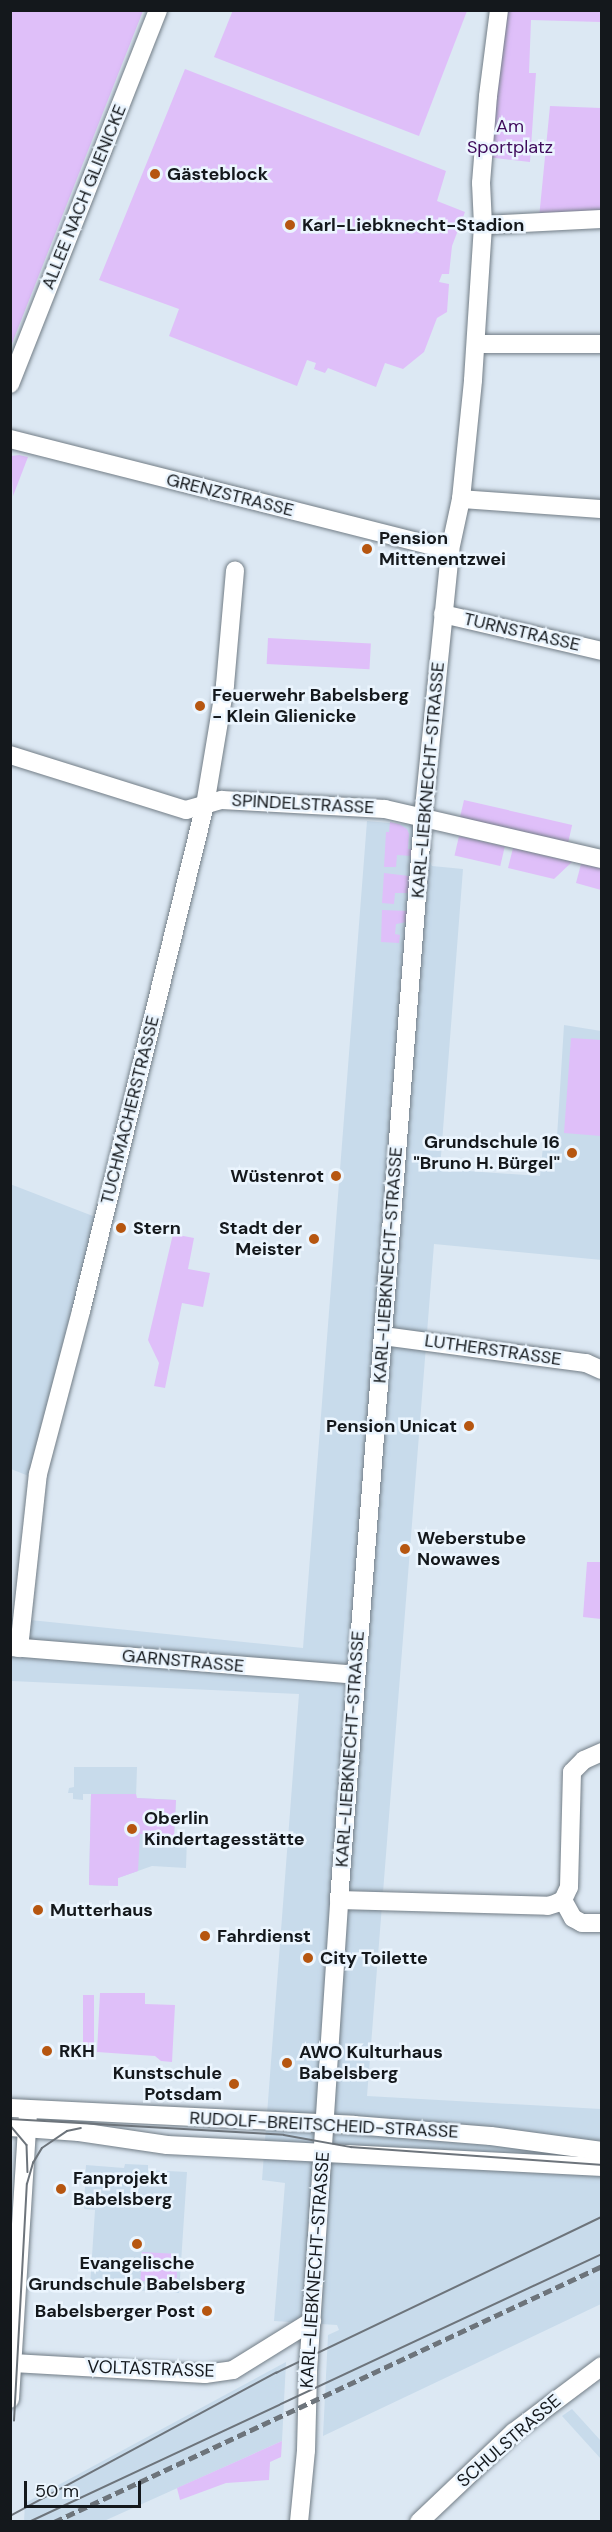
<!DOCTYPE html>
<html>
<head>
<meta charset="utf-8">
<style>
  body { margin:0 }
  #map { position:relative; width:612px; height:2532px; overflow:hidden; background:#dce8f3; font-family:"DM Sans",sans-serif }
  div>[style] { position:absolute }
  .built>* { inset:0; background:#c8dbeb }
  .green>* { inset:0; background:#dfbff9; transform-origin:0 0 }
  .roads { filter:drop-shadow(0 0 2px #727d86) drop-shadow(0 0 2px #727d86) }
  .minor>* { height:18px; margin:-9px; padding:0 9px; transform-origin:9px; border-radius:9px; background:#fff }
  .tram>* { height:1.5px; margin:-0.75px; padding:0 0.75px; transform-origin:0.75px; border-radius:0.75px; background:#6d747b }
  .rail>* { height:4.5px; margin-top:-2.25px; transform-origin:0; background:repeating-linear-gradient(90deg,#6d747b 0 9px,transparent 0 13.5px) }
  .dots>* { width:16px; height:16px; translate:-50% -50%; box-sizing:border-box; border:3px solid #ebf5fe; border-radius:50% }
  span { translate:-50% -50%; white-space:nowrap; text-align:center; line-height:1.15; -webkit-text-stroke:5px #ebf5fe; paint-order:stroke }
  .park-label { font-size:18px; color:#3e095a }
  .poi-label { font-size:18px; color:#14181c; font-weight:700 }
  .left { translate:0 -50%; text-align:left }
  .right { translate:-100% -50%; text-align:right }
  .street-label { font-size:18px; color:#14181c }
  .frame { position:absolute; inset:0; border:12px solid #14181c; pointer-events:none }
  .scale { position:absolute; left:24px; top:2481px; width:117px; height:27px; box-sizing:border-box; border:3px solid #14181c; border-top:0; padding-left:8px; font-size:18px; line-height:21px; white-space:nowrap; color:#14181c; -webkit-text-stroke:4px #ebf5fe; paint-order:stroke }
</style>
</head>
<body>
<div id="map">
  <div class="built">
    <div style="clip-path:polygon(367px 821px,412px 825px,432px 866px,463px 869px,440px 1169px,540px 1176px,544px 1136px,557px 1137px,564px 1025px,601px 1031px,602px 1260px,434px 1244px,367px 2096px,601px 2109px,601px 2304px,323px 2436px,328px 2335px,339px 2330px,337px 2325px,274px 2321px,285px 2183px,262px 2180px,299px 1694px,11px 1681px,11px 1618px,303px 1648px)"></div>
    <div style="clip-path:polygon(10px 1184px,98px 1218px,31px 1477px,11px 1469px)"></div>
    <div style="clip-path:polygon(74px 1767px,137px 1767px,136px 1798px,176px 1800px,174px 1836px,187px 1837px,186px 1868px,152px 1866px,118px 1878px,118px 1886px,89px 1885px,91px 1794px,83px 1794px,83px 1800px,73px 1799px,73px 1793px,68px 1793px,69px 1788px,74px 1787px)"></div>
    <div style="clip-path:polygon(125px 2164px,148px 2165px,148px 2170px,187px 2172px,179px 2293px,90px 2287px,95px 2210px,84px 2209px,86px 2165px,124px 2168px)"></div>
    <div style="clip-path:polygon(286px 2362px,282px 2441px,104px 2521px,24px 2522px,25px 2503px)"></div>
    <div style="clip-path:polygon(572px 2409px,601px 2441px,601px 2459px,562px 2416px)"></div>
  </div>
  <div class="green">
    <div style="clip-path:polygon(11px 10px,143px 11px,11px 346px,10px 11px)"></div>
    <div style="clip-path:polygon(233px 10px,467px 10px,467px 11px,419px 136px,214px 57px)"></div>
    <div style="clip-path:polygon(505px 11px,601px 11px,601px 22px,531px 20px,529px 73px,536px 73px,530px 162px,486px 157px)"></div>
    <div style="clip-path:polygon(185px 69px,446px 171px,437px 201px,465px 212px,452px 246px,449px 274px,442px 274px,439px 282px,449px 284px,447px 312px,437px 318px,424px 352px,403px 369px,385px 363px,376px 387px,328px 368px,325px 373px,314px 369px,316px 363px,307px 360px,297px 386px,169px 336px,179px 309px,99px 280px)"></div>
    <div style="clip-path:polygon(550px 106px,601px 108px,601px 215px,539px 218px)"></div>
    <div style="clip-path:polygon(19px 455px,28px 457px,13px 496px,11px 456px)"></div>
    <div style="left:268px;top:638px;width:103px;height:26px;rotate:3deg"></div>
    <div style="left:464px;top:800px;width:111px;height:20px;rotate:13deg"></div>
    <div style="clip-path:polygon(390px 822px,399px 824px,407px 829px,409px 834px,408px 849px,412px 849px,412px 856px,397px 855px,396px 867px,384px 867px,386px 832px,389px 832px)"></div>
    <div style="left:459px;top:836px;width:47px;height:20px;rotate:13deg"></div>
    <div style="clip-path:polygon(513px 848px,572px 862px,554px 879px,508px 868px)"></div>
    <div style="clip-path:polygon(581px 864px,601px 868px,601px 890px,576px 883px)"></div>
    <div style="clip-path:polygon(384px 873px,409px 876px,410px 893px,395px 893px,394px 904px,382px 903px)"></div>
    <div style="clip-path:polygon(382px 910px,408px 911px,407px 922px,396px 924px,395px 934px,400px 935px,399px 943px,381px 942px)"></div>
    <div style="clip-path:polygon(571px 1038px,601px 1040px,601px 1136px,564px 1133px)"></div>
    <div style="clip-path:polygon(173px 1234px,194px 1238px,188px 1269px,210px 1273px,203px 1307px,182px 1303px,165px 1388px,154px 1386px,159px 1363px,148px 1340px)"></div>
    <div style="clip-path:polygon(587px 1562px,601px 1562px,601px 1619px,583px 1617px)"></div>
    <div style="clip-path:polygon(91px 1794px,136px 1794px,137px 1798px,176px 1800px,174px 1836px,140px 1834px,138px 1871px,118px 1878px,118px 1886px,89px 1885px)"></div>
    <div style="clip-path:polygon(100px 1993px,145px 1993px,145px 2004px,175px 2005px,172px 2062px,161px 2061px,155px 2056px,97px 2052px)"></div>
    <div style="left:83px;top:1995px;width:11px;height:56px"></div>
    <div style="left:142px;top:2252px;width:36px;height:29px;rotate:3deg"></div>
    <div style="clip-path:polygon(282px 2441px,281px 2457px,270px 2462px,269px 2480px,226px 2483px,180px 2500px,177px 2488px)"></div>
  </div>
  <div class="roads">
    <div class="minor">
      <div style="left:483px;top:225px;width:119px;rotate:-2.9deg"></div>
      <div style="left:476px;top:344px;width:126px"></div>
      <div style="left:10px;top:384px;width:402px;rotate:-68.4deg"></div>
      <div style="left:10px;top:439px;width:454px;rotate:14.2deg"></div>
      <div style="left:461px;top:499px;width:141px;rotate:4.1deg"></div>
      <div style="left:443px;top:614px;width:163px;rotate:13.1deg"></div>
      <div style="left:10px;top:755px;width:184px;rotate:17.4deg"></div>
      <div style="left:186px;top:810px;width:37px;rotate:-16deg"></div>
      <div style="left:222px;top:800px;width:163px;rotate:3.2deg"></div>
      <div style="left:385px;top:809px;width:223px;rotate:13deg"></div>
      <div style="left:383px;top:1336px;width:205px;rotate:7.6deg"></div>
      <div style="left:586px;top:1363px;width:17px;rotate:24deg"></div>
      <div style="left:10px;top:1647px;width:347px;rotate:4.6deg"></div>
      <div style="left:19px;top:1648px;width:175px;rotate:-83.8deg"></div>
      <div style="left:38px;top:1474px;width:169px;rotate:-75.2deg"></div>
      <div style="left:81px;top:1311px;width:521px;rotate:-76.23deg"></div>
      <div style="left:205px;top:805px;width:122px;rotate:-80.5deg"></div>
      <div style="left:225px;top:685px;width:115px;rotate:-85deg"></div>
      <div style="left:339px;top:1900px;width:209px;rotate:1.6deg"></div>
      <div style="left:548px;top:1906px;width:9px;rotate:-18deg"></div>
      <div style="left:557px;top:1903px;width:7px;rotate:-27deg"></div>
      <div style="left:563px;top:1900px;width:14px;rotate:-65deg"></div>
      <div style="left:569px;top:1887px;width:115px;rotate:-88.5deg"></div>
      <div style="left:572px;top:1772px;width:17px;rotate:-45deg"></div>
      <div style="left:584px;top:1760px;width:20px;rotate:-24deg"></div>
      <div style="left:563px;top:1900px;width:21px;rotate:61deg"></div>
      <div style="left:573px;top:1918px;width:10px;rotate:29deg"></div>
      <div style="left:582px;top:1923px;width:20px"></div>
      <div style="left:10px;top:2108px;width:344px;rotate:2.8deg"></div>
      <div style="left:354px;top:2125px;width:137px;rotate:4.6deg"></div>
      <div style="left:491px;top:2136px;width:112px;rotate:7.7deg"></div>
      <div style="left:10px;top:2127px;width:69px;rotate:4.1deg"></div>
      <div style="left:79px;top:2132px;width:89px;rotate:8.4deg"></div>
      <div style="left:167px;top:2145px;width:436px;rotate:2.9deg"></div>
      <div style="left:13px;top:2363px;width:192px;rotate:3.3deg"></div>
      <div style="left:205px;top:2374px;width:28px;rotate:-8deg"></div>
      <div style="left:233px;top:2370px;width:93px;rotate:-31.8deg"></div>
      <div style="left:10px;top:2399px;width:284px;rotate:-86.4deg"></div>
      <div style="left:299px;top:2522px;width:72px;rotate:-84.4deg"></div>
      <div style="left:306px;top:2450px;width:79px;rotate:-88.5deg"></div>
      <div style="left:308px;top:2371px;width:472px;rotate:-86.2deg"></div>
      <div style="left:339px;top:1900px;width:1085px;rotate:-85.56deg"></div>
      <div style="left:423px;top:818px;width:269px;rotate:-84.2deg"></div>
      <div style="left:450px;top:550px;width:52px;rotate:-77.8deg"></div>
      <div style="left:461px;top:499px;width:120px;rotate:-84.2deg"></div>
      <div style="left:473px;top:380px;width:155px;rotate:-86.3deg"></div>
      <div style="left:483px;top:225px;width:42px;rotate:-92.7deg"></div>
      <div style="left:481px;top:183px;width:87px;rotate:-85.4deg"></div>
      <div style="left:488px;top:96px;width:87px;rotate:-82.7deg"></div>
      <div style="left:419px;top:2522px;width:131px;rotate:-43.5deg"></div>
      <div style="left:514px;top:2432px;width:110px;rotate:-36.9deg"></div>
    </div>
  </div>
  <div class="tram">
    <div style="left:10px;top:2119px;width:274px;rotate:3.3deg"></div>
    <div style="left:284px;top:2135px;width:68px;rotate:10.2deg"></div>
    <div style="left:351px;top:2147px;width:252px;rotate:4.1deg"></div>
    <div style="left:10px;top:2125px;width:26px;rotate:50deg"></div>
    <div style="left:27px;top:2145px;width:27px;rotate:88deg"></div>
    <div style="left:14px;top:2421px;width:237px;rotate:-86.9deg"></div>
    <div style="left:27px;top:2184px;width:22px;rotate:-74deg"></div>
    <div style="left:33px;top:2163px;width:17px;rotate:-59deg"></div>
    <div style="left:42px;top:2148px;width:30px;rotate:-34deg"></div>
    <div style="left:67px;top:2131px;width:14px;rotate:-12deg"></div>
    <div style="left:10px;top:2516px;width:302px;rotate:-28.3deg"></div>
    <div style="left:276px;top:2373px;width:361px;rotate:-25.6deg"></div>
    <div style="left:29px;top:2522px;width:633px;rotate:-25.07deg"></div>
  </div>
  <div class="rail">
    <div style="left:54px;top:2522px;width:605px;rotate:-25.04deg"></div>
  </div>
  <div class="dots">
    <div style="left:155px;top:174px;background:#b65610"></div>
    <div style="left:290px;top:225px;background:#b65610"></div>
    <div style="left:367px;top:549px;background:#b65610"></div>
    <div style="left:200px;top:706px;background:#b65610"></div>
    <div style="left:572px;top:1153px;background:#b65610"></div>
    <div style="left:336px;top:1176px;background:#b65610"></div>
    <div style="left:121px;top:1228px;background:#b65610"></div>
    <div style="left:314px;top:1239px;background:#b65610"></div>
    <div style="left:469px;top:1426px;background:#b65610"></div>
    <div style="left:405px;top:1549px;background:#b65610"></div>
    <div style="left:132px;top:1829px;background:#b65610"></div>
    <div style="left:38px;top:1910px;background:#b65610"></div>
    <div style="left:205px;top:1936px;background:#b65610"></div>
    <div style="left:308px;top:1958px;background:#b65610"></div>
    <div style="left:47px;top:2051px;background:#b65610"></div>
    <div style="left:287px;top:2063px;background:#b65610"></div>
    <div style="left:234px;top:2084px;background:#b65610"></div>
    <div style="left:61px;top:2189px;background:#b65610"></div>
    <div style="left:137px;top:2244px;background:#b65610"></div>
    <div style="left:207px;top:2311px;background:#b65610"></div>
  </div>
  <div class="park-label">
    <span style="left:510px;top:137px">Am<br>Sportplatz</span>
  </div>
  <div class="poi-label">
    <span class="left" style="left:167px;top:174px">Gästeblock</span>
    <span class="left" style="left:302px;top:225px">Karl-Liebknecht-Stadion</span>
    <span class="left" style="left:379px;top:549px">Pension<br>Mittenentzwei</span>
    <span class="left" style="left:212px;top:706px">Feuerwehr Babelsberg<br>- Klein Glienicke</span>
    <span class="right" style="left:560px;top:1153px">Grundschule 16<br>"Bruno H. Bürgel"</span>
    <span class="right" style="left:324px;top:1176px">Wüstenrot</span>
    <span class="left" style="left:133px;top:1228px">Stern</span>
    <span class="right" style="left:302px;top:1239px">Stadt der<br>Meister</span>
    <span class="right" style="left:457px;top:1426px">Pension Unicat</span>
    <span class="left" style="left:417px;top:1549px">Weberstube<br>Nowawes</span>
    <span class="left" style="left:144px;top:1829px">Oberlin<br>Kindertagesstätte</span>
    <span class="left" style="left:50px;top:1910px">Mutterhaus</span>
    <span class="left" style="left:217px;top:1936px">Fahrdienst</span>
    <span class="left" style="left:320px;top:1958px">City Toilette</span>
    <span class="left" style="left:59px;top:2051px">RKH</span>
    <span class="left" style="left:299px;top:2063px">AWO Kulturhaus<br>Babelsberg</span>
    <span class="right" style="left:222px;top:2084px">Kunstschule<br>Potsdam</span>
    <span class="left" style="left:73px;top:2189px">Fanprojekt<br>Babelsberg</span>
    <span style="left:137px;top:2274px">Evangelische<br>Grundschule Babelsberg</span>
    <span class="right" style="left:195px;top:2311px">Babelsberger Post</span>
  </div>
  <div class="street-label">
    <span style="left:84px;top:197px;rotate:-68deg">ALLEE NACH GLIENICKE</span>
    <span style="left:230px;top:495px;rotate:14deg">GRENZSTRASSE</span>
    <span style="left:522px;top:632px;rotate:13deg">TURNSTRASSE</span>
    <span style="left:428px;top:780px;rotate:-85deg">KARL-LIEBKNECHT-STRASSE</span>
    <span style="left:303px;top:804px;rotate:3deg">SPINDELSTRASSE</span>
    <span style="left:130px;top:1110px;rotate:-76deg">TUCHMACHERSTRASSE</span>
    <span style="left:388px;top:1265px;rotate:-86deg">KARL-LIEBKNECHT-STRASSE</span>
    <span style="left:493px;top:1350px;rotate:8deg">LUTHERSTRASSE</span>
    <span style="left:183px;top:1661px;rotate:5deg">GARNSTRASSE</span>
    <span style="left:350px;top:1749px;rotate:-86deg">KARL-LIEBKNECHT-STRASSE</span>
    <span style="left:324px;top:2125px;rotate:3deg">RUDOLF-BREITSCHEID-STRASSE</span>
    <span style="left:315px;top:2270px;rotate:-86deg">KARL-LIEBKNECHT-STRASSE</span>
    <span style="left:151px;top:2369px;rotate:2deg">VOLTASTRASSE</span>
    <span style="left:509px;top:2441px;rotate:-41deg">SCHULSTRASSE</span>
  </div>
  <div class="frame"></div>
  <div class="scale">50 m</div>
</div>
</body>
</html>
